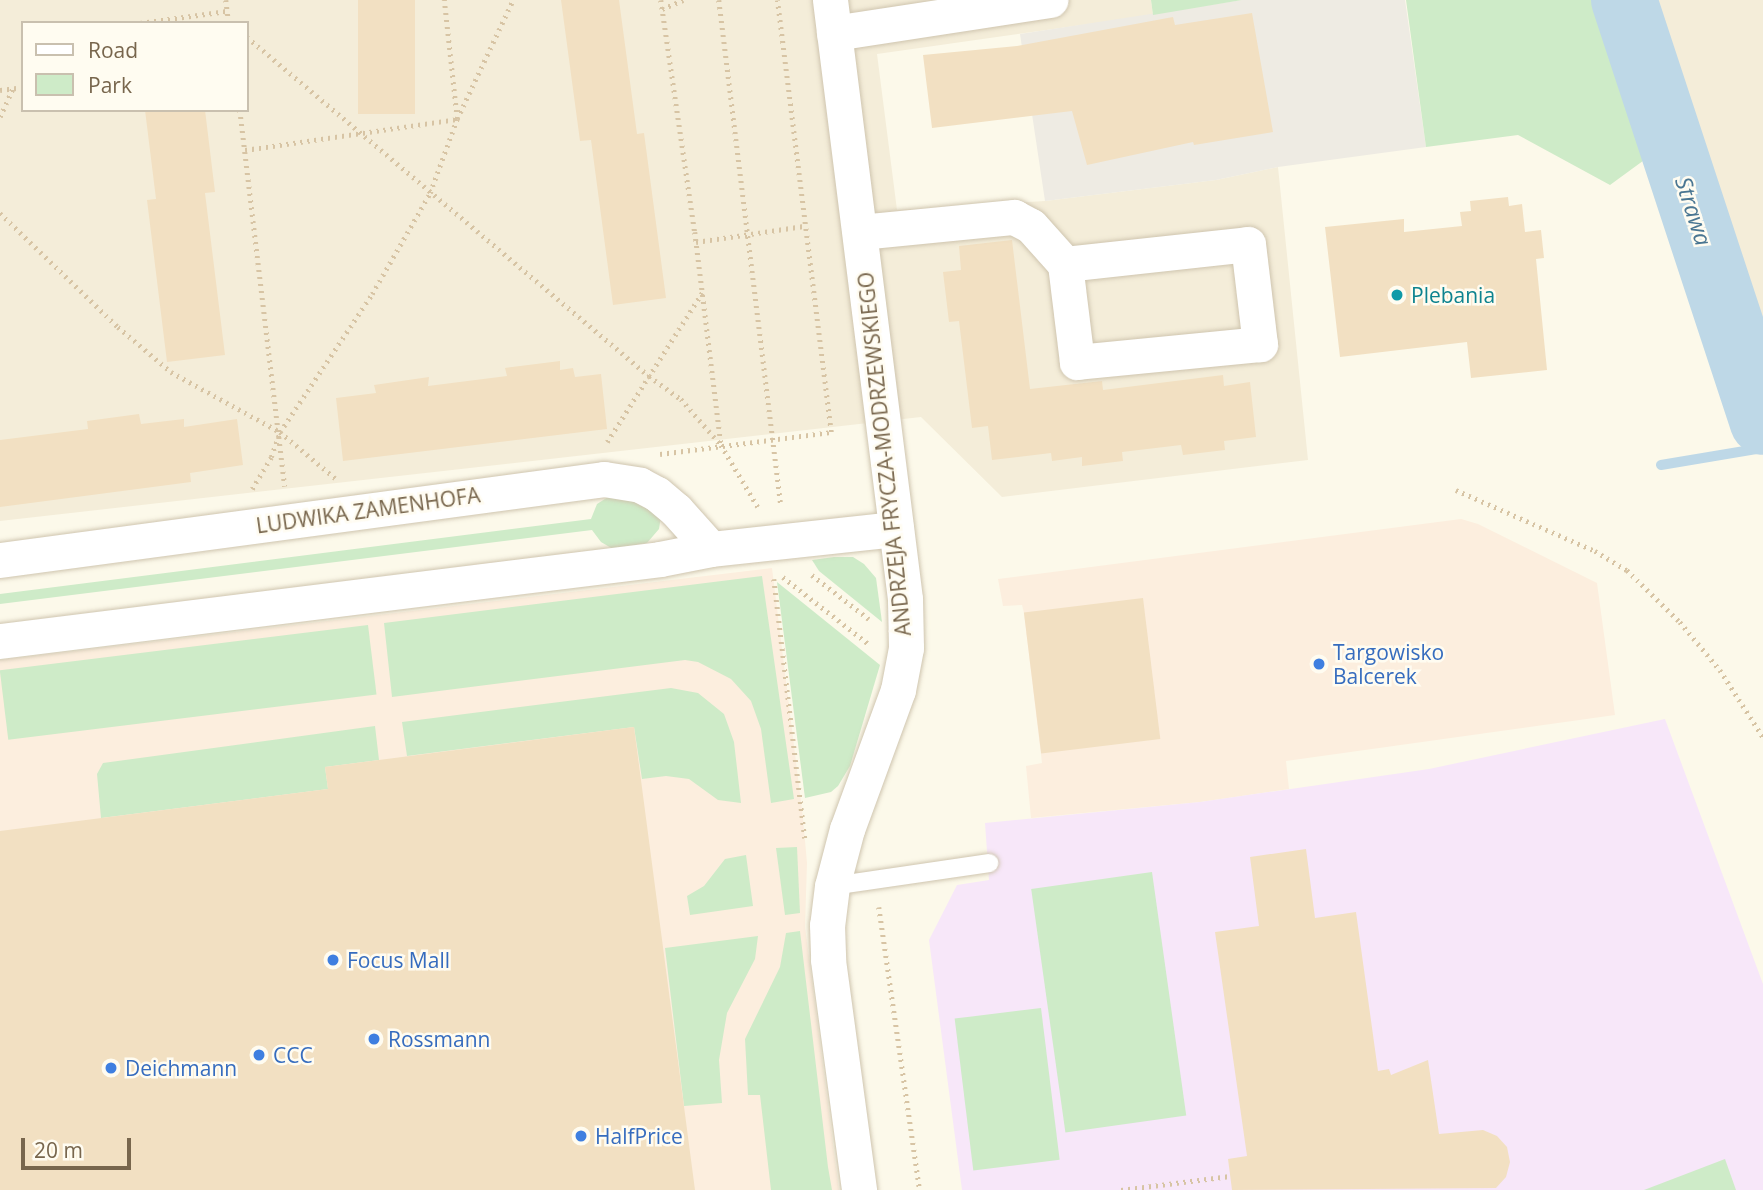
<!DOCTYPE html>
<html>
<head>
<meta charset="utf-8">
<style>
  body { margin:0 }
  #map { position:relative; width:1763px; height:1190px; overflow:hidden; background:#fcf9ea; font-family:"Open Sans",sans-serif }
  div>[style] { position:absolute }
  .residential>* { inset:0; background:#f4edd9 }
  .commercial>* { inset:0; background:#fceede }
  .industrial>* { inset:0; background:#eeebe3 }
  .education>* { inset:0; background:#f7e7f9 }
  .green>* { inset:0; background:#ceebc8; transform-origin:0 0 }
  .stream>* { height:10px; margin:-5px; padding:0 5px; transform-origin:5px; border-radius:5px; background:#bed8e7 }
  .river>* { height:66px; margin:-33px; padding:0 33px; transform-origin:33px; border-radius:33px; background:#bed8e7 }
  .building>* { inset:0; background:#f2e0c2; transform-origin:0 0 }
  .path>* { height:4.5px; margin-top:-2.25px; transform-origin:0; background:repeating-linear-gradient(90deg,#d7c4a4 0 2px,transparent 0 7px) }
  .roads { filter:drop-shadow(0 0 2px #cfc5af) drop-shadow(0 0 2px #cfc5af) }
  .service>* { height:18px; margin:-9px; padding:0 9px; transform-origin:9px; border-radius:9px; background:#fff }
  .minor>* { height:35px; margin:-17.5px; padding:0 17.5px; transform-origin:17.5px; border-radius:17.5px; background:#fff }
  .dots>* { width:19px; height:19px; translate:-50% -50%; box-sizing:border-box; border:4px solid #fffcf1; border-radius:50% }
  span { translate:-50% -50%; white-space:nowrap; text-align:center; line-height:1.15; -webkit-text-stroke:5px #fffcf1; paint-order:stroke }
  .culture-label { font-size:21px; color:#0d838f }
  .left { translate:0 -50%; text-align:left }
  .street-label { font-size:21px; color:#78664d }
  .shop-label { font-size:21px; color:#366cbe }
  .water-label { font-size:23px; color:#4a7692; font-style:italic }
  .legend { position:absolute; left:21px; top:21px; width:228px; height:91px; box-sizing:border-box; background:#fffcf1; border:2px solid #c9c0af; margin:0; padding:9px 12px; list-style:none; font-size:21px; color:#78664d }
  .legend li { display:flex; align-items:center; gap:14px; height:35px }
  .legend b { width:35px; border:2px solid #c9c0af }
  .scale { position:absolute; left:21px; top:1138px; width:110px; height:32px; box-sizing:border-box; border:4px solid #78664d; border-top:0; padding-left:9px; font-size:21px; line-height:24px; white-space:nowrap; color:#78664d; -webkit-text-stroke:5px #fffcf1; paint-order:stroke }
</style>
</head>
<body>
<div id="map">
  <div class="residential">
    <div style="clip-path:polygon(evenodd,0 0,1151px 0,1153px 15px,877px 54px,897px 210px,1045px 201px,1216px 180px,1278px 167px,1308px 460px,1002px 497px,921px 417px,0 521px,0 0,23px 23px,247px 23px,247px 110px,23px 110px,23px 23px)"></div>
    <div style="clip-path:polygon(1649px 0,1763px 0,1763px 349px,1706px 147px)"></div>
  </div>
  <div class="commercial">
    <div style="clip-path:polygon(1461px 519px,1478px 524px,1597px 583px,1615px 715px,1286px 761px,1289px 789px,1200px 802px,1031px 818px,1026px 766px,1042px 763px,1024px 613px,1022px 605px,1003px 606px,998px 579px)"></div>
    <div style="clip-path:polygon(772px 568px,803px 818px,807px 863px,805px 927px,839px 1190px,0 1190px,0 660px)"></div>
  </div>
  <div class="industrial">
    <div style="clip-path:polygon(1242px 0,1405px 0,1426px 147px,1278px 167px,1216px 180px,1045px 201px,1020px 34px)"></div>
  </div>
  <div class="education">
    <div style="clip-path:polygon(1665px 719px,1763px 984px,1763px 1190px,962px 1190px,929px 940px,957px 885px,989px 880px,985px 823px,1200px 802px,1429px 769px)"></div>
  </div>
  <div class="green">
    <div style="clip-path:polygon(1151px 0,1242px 0,1153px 15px)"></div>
    <div style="clip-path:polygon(1406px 0,1613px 0,1662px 147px,1610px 185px,1518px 135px,1426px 147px)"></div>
    <div style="clip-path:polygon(616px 492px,661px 516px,659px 529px,647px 543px,613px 549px,601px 542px,592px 530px,0 604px,0 594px,591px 519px,597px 504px)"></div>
    <div style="clip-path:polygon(834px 557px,853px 557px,864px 564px,876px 578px,882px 622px,819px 571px,812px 560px)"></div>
    <div style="clip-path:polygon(762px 576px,794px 799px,771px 803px,761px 729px,751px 701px,731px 679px,698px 662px,685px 660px,392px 697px,384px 623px)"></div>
    <div style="clip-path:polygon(777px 582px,880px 665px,850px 766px,838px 786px,831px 792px,805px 798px)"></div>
    <div style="left:368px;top:625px;width:70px;height:371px;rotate:83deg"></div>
    <div style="clip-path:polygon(671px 688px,698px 693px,724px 714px,734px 742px,741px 803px,718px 800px,689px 779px,666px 776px,642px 779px,634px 727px,407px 756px,402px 722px)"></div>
    <div style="clip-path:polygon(375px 726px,379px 760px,325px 767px,328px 789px,101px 818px,97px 774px,103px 763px)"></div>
    <div style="clip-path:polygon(797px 847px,800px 913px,785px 915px,776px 848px)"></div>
    <div style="clip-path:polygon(746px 855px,753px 906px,690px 915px,687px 896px,704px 886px,725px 859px)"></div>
    <div style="left:1152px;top:872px;width:246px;height:122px;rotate:82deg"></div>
    <div style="clip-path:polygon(800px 931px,828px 1167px,832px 1190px,771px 1190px,760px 1095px,748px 1095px,745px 1039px,780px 967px,786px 933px)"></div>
    <div style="clip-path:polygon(758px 936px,755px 959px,727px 1013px,719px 1060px,722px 1103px,684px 1106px,665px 948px)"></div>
    <div style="left:1041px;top:1008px;width:153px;height:87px;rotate:83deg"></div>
    <div style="clip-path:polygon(1725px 1159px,1736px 1190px,1644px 1190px)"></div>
  </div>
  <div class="stream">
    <div style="left:1661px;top:465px;width:103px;rotate:-9.5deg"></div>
  </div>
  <div class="river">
    <div style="left:1624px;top:0;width:444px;rotate:71.8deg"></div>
  </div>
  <div class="building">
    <div style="left:358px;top:0;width:57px;height:114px"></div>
    <div style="clip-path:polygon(561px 0,619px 0,637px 134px,644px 133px,666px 298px,613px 305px,591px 140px,580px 141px)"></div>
    <div style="clip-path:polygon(1252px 13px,1273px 132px,1194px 145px,1193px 142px,1087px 165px,1072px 111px,932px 128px,923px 55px,1017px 46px,1173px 17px,1175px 25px)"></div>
    <div style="clip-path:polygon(145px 110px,205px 110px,215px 192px,205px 193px,225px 355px,167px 362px,147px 200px,156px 199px)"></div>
    <div style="clip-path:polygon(1508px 197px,1509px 206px,1522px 204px,1525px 232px,1541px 230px,1544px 258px,1536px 259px,1547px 370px,1471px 378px,1467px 342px,1340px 357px,1325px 227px,1404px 219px,1404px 232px,1462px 226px,1460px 212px,1471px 211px,1470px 201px)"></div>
    <div style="clip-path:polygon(1012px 240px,1030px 389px,1102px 381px,1103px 390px,1223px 375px,1224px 386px,1250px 382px,1256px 437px,1224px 441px,1225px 450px,1183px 455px,1181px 445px,1122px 452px,1123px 461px,1082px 466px,1082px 457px,1052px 461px,1051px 453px,992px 460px,988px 426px,972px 428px,959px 321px,949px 322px,943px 272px,961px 270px,959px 246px)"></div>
    <div style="clip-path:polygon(560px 361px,560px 370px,573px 368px,575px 377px,601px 374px,607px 429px,343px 461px,336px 398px,376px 393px,374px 385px,429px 377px,428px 386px,507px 376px,505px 368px)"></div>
    <div style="clip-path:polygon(139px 414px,141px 424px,184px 419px,184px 427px,237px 419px,243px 465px,190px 473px,191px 482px,0 507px,0 440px,88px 429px,87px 421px)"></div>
    <div style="left:1143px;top:598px;width:142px;height:120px;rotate:83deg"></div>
    <div style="clip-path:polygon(634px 727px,695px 1190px,0 1190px,0 831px,328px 789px,325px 767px)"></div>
    <div style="clip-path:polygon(1306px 849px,1315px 918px,1356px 912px,1378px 1071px,1389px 1069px,1391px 1075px,1428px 1060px,1439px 1134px,1483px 1130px,1497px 1136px,1507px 1147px,1510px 1162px,1506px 1177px,1496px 1188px,1232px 1190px,1228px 1159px,1247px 1156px,1215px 932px,1259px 926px,1250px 857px)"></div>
  </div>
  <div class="path">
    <div style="left:226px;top:0;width:23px;rotate:83deg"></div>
    <div style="left:661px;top:0;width:234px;rotate:81.7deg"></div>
    <div style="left:695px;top:232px;width:214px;rotate:83deg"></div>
    <div style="left:719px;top:0;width:510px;rotate:83.01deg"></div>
    <div style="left:662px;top:9px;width:23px;rotate:-23deg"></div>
    <div style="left:140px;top:23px;width:88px;rotate:-7.9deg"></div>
    <div style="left:247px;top:37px;width:526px;rotate:40.14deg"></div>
    <div style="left:649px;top:376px;width:39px;rotate:36deg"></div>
    <div style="left:681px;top:399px;width:61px;rotate:49deg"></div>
    <div style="left:721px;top:445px;width:72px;rotate:59.2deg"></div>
    <div style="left:0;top:90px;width:23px;rotate:-7deg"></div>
    <div style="left:240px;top:110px;width:379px;rotate:83.2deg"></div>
    <div style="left:0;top:117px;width:32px;rotate:-66deg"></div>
    <div style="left:245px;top:150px;width:214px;rotate:-8.3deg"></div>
    <div style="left:457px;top:119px;width:120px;rotate:-96.2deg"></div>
    <div style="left:0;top:213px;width:164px;rotate:44deg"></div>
    <div style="left:118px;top:327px;width:70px;rotate:40.3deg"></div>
    <div style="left:171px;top:372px;width:124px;rotate:28.8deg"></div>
    <div style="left:280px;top:432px;width:72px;rotate:39.9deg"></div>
    <div style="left:696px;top:242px;width:109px;rotate:-8.4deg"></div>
    <div style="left:607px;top:442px;width:177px;rotate:-57.5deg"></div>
    <div style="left:660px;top:454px;width:172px;rotate:-7.3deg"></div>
    <div style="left:831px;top:432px;width:435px;rotate:-97.1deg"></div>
    <div style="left:252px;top:489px;width:37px;rotate:-59deg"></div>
    <div style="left:271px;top:457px;width:27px;rotate:-70deg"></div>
    <div style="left:280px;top:432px;width:166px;rotate:-56.3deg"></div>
    <div style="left:372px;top:294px;width:116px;rotate:-60.1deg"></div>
    <div style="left:430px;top:193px;width:79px;rotate:-70deg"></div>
    <div style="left:457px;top:119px;width:132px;rotate:-64.8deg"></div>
    <div style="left:1456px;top:490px;width:152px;rotate:23.7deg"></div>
    <div style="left:1595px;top:551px;width:37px;rotate:31deg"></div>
    <div style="left:1627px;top:570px;width:74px;rotate:44.5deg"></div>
    <div style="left:1680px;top:622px;width:62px;rotate:50.2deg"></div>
    <div style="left:1720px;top:670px;width:80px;rotate:57.3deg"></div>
    <div style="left:812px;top:575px;width:72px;rotate:37.7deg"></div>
    <div style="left:783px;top:577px;width:110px;rotate:38deg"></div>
    <div style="left:774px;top:579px;width:261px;rotate:83.2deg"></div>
    <div style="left:879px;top:907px;width:286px;rotate:81.8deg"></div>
    <div style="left:1121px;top:1190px;width:110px;rotate:-7.3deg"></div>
  </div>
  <div class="roads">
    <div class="service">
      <div style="left:832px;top:886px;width:159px;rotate:-8.3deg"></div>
    </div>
    <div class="minor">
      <div style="left:830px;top:0;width:604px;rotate:82.86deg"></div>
      <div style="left:905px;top:599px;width:49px;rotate:88.8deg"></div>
      <div style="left:906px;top:648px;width:43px;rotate:100.8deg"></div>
      <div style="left:898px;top:690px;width:148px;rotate:110.1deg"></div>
      <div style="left:847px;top:829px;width:59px;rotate:104.7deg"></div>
      <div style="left:832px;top:886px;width:39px;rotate:97deg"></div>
      <div style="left:827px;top:925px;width:35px;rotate:88deg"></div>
      <div style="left:828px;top:960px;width:232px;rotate:82.3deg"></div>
      <div style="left:834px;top:33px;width:219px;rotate:-8.7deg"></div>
      <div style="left:860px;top:232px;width:155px;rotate:-5.6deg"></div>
      <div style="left:1014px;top:217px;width:19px;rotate:28deg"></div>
      <div style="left:1031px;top:226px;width:51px;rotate:48.2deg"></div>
      <div style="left:1065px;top:264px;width:184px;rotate:-6.2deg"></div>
      <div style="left:1248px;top:244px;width:101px;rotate:83.2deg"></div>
      <div style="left:1260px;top:344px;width:184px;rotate:174.4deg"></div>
      <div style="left:1077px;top:362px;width:99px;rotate:-97deg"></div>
      <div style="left:0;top:560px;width:609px;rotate:-7.64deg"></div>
      <div style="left:604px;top:479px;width:36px;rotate:9deg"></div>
      <div style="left:640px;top:485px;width:19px;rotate:28deg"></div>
      <div style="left:657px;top:494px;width:25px;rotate:40deg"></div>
      <div style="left:676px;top:510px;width:52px;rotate:48.1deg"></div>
      <div style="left:0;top:641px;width:665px;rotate:-7.08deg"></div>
      <div style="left:660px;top:559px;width:52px;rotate:-11.1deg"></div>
      <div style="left:711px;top:549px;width:186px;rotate:-6.2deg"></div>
    </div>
  </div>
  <div class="dots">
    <div style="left:1397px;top:295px;background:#0f9aa8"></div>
    <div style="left:1319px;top:664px;background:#3f7fe0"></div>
    <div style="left:333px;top:960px;background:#3f7fe0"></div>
    <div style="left:374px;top:1039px;background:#3f7fe0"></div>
    <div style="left:259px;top:1055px;background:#3f7fe0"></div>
    <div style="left:111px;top:1068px;background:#3f7fe0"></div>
    <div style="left:581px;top:1136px;background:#3f7fe0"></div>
  </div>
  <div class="culture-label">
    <span class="left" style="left:1411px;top:295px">Plebania</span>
  </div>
  <div class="street-label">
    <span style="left:884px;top:454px;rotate:-96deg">ANDRZEJA FRYCZA-MODRZEWSKIEGO</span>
    <span style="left:368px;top:510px;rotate:-8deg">LUDWIKA ZAMENHOFA</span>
  </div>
  <div class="shop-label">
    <span class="left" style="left:1333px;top:664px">Targowisko<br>Balcerek</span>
    <span class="left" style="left:347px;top:960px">Focus Mall</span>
    <span class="left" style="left:388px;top:1039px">Rossmann</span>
    <span class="left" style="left:273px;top:1055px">CCC</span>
    <span class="left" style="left:125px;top:1068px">Deichmann</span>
    <span class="left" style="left:595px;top:1136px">HalfPrice</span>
  </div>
  <div class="water-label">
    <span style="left:1694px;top:211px;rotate:72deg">Strawa</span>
  </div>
  <ul class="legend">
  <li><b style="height:9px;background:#fff"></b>Road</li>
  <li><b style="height:19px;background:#ceebc8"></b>Park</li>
  </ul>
  <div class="scale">20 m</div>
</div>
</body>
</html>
